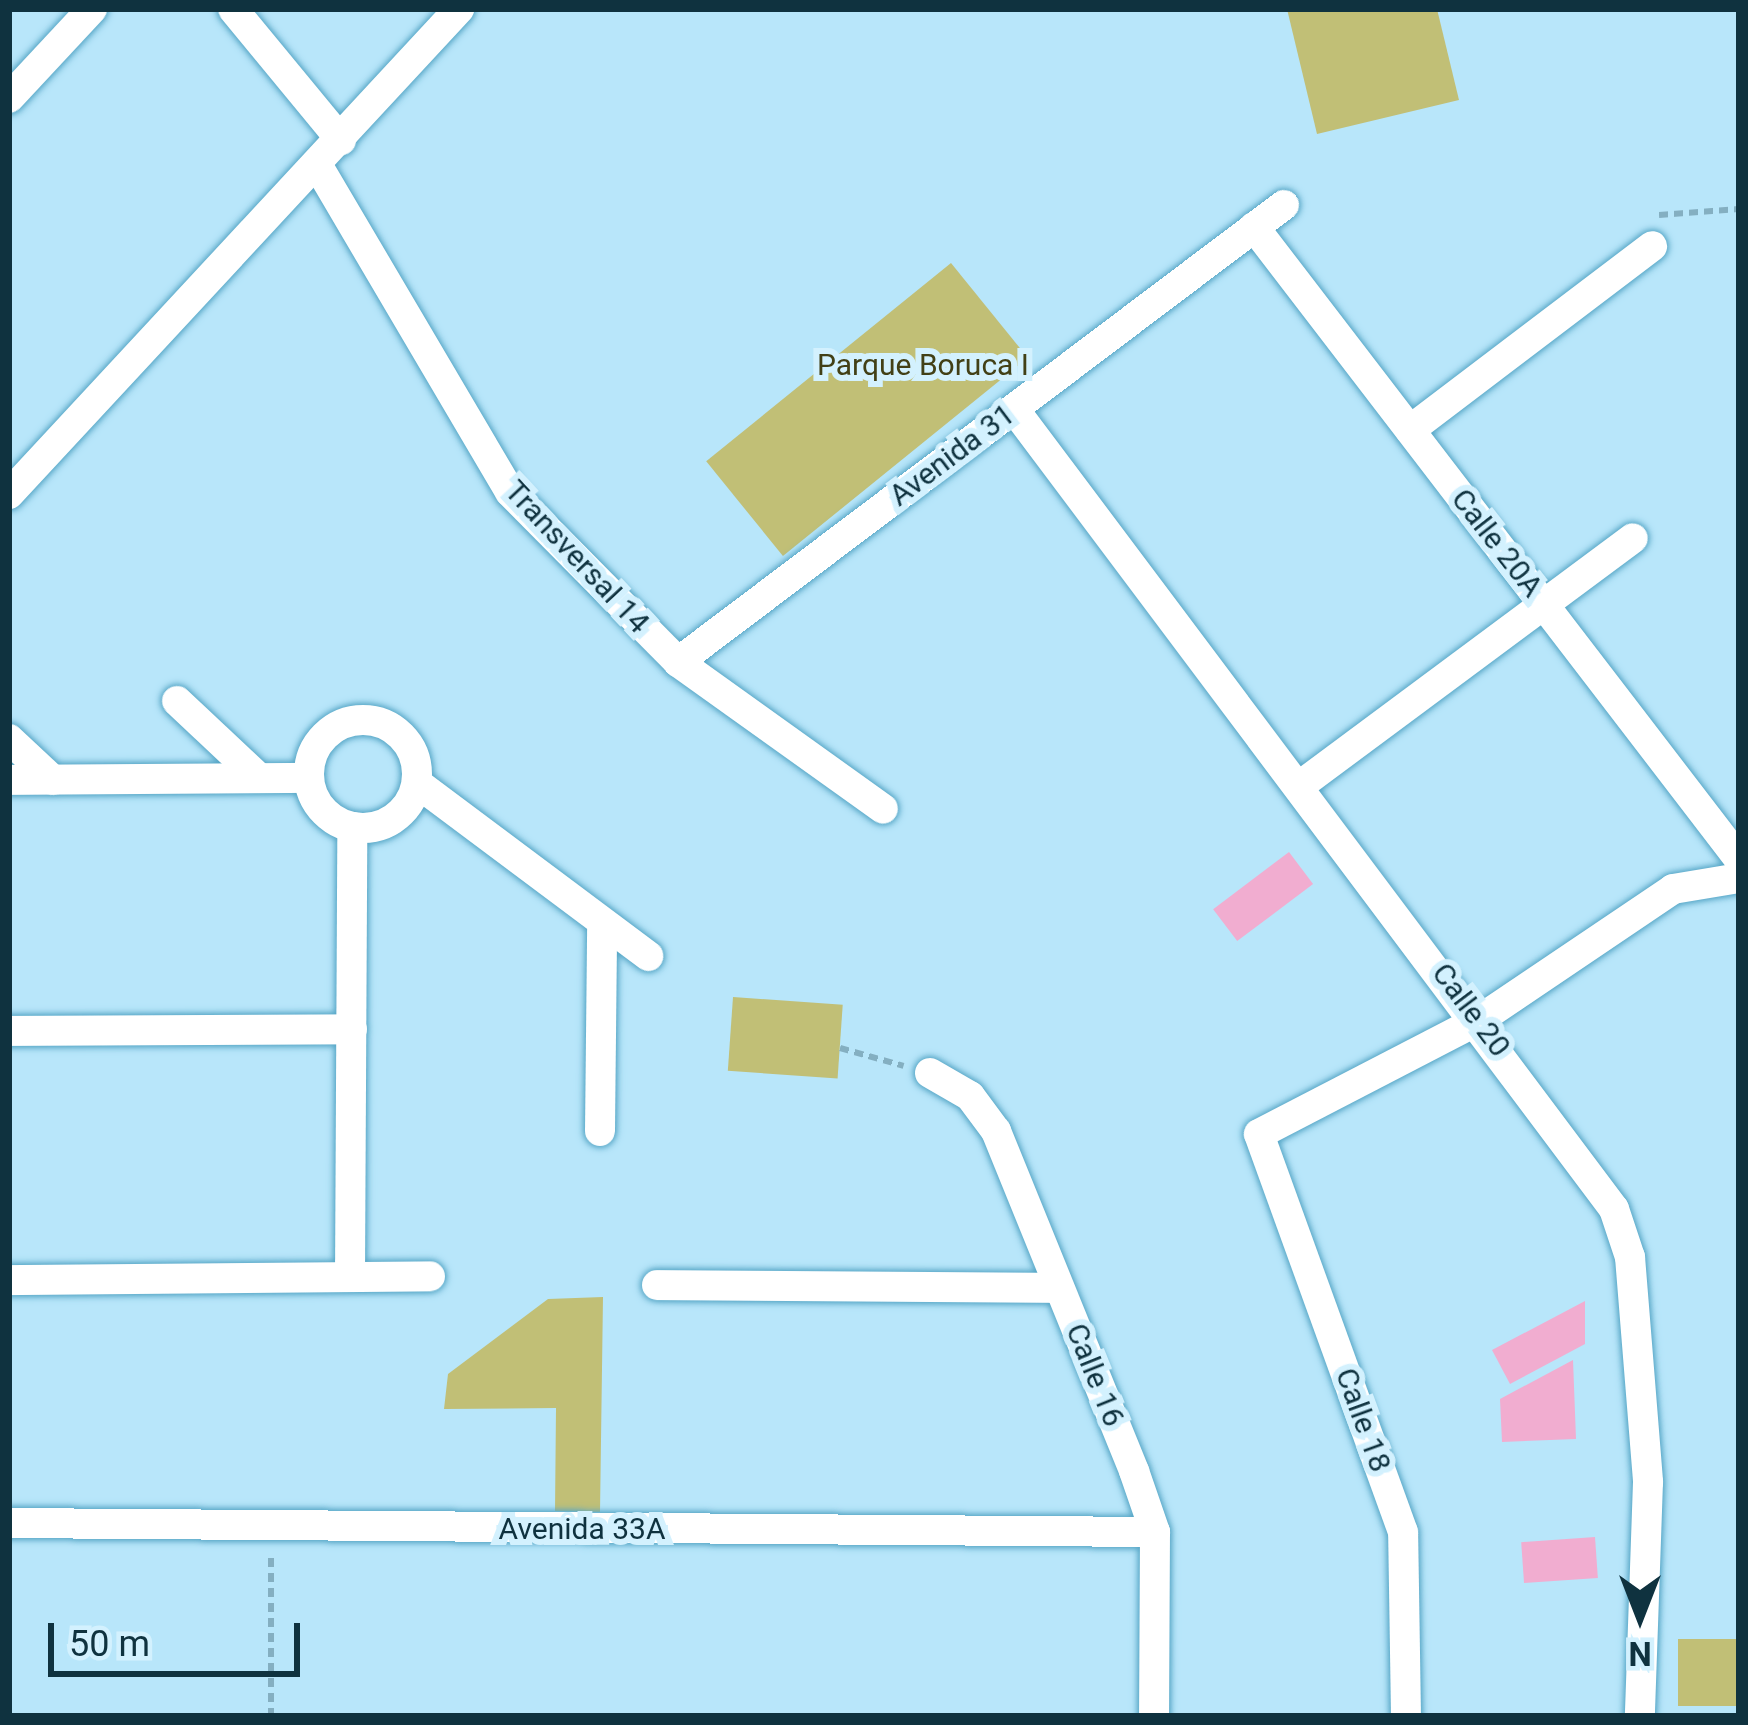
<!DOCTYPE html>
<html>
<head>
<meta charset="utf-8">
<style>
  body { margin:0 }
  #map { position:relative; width:1748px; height:1725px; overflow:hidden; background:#b8e6fa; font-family:Roboto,sans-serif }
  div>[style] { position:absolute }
  .green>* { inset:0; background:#c1bf76; transform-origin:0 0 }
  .building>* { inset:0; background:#f1add0; transform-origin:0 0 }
  .path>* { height:6px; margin-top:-3px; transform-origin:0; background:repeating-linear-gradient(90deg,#84afc1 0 9px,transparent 0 15px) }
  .roads { filter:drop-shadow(0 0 3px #56a6c6) drop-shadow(0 0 3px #56a6c6) }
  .minor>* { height:30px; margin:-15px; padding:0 15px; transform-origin:15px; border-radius:15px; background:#fff }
  .minor>.ring { margin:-15px; padding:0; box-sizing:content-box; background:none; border:30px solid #fff; border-radius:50% }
  span { translate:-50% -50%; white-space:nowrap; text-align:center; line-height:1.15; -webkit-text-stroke:12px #d3f1fe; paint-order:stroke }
  .park-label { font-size:30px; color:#424016 }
  .street-label { font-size:30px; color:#0f323f }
  .frame { position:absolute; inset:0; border:12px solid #0f323f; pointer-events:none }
  .north { position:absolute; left:1580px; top:1557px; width:120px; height:120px; -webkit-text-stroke:9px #d3f1fe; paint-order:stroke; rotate:180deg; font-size:33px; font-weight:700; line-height:48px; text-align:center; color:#0f323f }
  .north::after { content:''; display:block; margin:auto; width:42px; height:54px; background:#0f323f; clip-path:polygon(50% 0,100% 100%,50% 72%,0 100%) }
  .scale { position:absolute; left:48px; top:1623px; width:252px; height:54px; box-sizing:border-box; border:6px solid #0f323f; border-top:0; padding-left:15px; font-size:36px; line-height:42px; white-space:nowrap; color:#0f323f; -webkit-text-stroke:9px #d3f1fe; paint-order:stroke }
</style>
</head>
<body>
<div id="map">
  <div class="green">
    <div style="clip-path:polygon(1287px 9px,1437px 9px,1459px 100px,1317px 134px)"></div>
    <div style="left:951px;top:263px;width:122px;height:315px;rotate:51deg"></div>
    <div style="left:733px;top:997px;width:110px;height:74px;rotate:4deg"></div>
    <div style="clip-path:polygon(603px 1297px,600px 1512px,555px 1511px,556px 1408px,444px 1409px,448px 1374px,548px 1299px)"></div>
    <div style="left:1678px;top:1639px;width:61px;height:67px"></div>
  </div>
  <div class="building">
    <div style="left:1289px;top:852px;width:40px;height:95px;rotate:53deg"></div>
    <div style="clip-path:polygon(1585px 1301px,1585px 1344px,1510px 1384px,1492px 1350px)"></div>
    <div style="clip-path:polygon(1573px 1360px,1576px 1439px,1502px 1442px,1500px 1399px)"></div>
    <div style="left:1595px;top:1537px;width:41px;height:74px;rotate:86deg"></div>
  </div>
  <div class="path">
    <div style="left:1659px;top:215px;width:80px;rotate:-4.3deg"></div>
    <div style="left:840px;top:1048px;width:66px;rotate:15.7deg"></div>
    <div style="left:271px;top:1558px;width:158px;rotate:90deg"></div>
  </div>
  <div class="roads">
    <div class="minor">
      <div style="left:233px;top:9px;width:170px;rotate:50.5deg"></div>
      <div style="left:9px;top:98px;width:122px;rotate:-47deg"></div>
      <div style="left:318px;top:166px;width:378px;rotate:59.5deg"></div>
      <div style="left:510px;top:492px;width:239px;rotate:45.3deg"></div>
      <div style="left:678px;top:662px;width:252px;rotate:35.6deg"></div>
      <div style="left:1254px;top:227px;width:797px;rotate:52.5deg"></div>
      <div style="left:1014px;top:409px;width:1000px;rotate:53.13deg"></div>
      <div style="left:1614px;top:1209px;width:51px;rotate:71.6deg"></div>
      <div style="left:1630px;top:1257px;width:226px;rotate:85.4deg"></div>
      <div style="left:1648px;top:1482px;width:234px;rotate:92deg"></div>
      <div style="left:1410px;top:430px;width:304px;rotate:-37.2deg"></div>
      <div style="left:9px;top:494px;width:662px;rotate:-47.14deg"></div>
      <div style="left:678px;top:662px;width:759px;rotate:-37.02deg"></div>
      <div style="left:177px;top:701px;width:111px;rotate:43.2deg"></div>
      <div class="ring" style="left:309px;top:720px;width:78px;height:78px"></div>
      <div style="left:9px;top:739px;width:60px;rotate:43deg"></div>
      <div style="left:9px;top:780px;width:300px;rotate:-0.4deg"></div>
      <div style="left:417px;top:783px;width:289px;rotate:36.8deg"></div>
      <div style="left:1302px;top:784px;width:412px;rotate:-36.6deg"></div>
      <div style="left:9px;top:1031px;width:343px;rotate:-0.3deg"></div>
      <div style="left:930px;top:1073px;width:46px;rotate:29.9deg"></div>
      <div style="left:970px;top:1096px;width:44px;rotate:53.4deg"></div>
      <div style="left:996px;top:1131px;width:367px;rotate:67.9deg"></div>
      <div style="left:1134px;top:1471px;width:65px;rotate:71deg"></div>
      <div style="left:1155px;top:1532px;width:184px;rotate:90.3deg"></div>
      <div style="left:600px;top:1131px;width:208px;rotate:-89.4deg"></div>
      <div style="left:350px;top:1277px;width:450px;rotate:-89.7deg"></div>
      <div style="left:9px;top:1280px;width:421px;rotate:-0.5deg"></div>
      <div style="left:657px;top:1285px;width:402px;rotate:0.4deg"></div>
      <div style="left:9px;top:1523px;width:1146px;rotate:0.45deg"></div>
      <div style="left:1406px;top:1716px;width:184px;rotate:-90.9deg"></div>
      <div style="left:1403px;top:1532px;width:423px;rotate:-109.9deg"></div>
      <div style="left:1259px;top:1134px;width:248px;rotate:-27.4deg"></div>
      <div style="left:1479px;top:1020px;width:234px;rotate:-34deg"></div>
      <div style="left:1673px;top:889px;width:67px;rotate:-9.5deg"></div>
    </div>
  </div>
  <div class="park-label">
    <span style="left:923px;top:365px">Parque Boruca I</span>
  </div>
  <div class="street-label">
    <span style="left:952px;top:455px;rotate:-37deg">Avenida 31</span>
    <span style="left:1497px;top:543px;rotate:52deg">Calle 20A</span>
    <span style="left:577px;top:557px;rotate:47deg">Transversal 14</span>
    <span style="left:1471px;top:1010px;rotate:53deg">Calle 20</span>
    <span style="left:1095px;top:1375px;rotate:68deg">Calle 16</span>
    <span style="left:1363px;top:1420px;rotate:70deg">Calle 18</span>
    <span style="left:582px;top:1529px">Avenida 33A</span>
  </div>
  <div class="frame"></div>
  <div class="north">N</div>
  <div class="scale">50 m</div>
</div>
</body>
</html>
